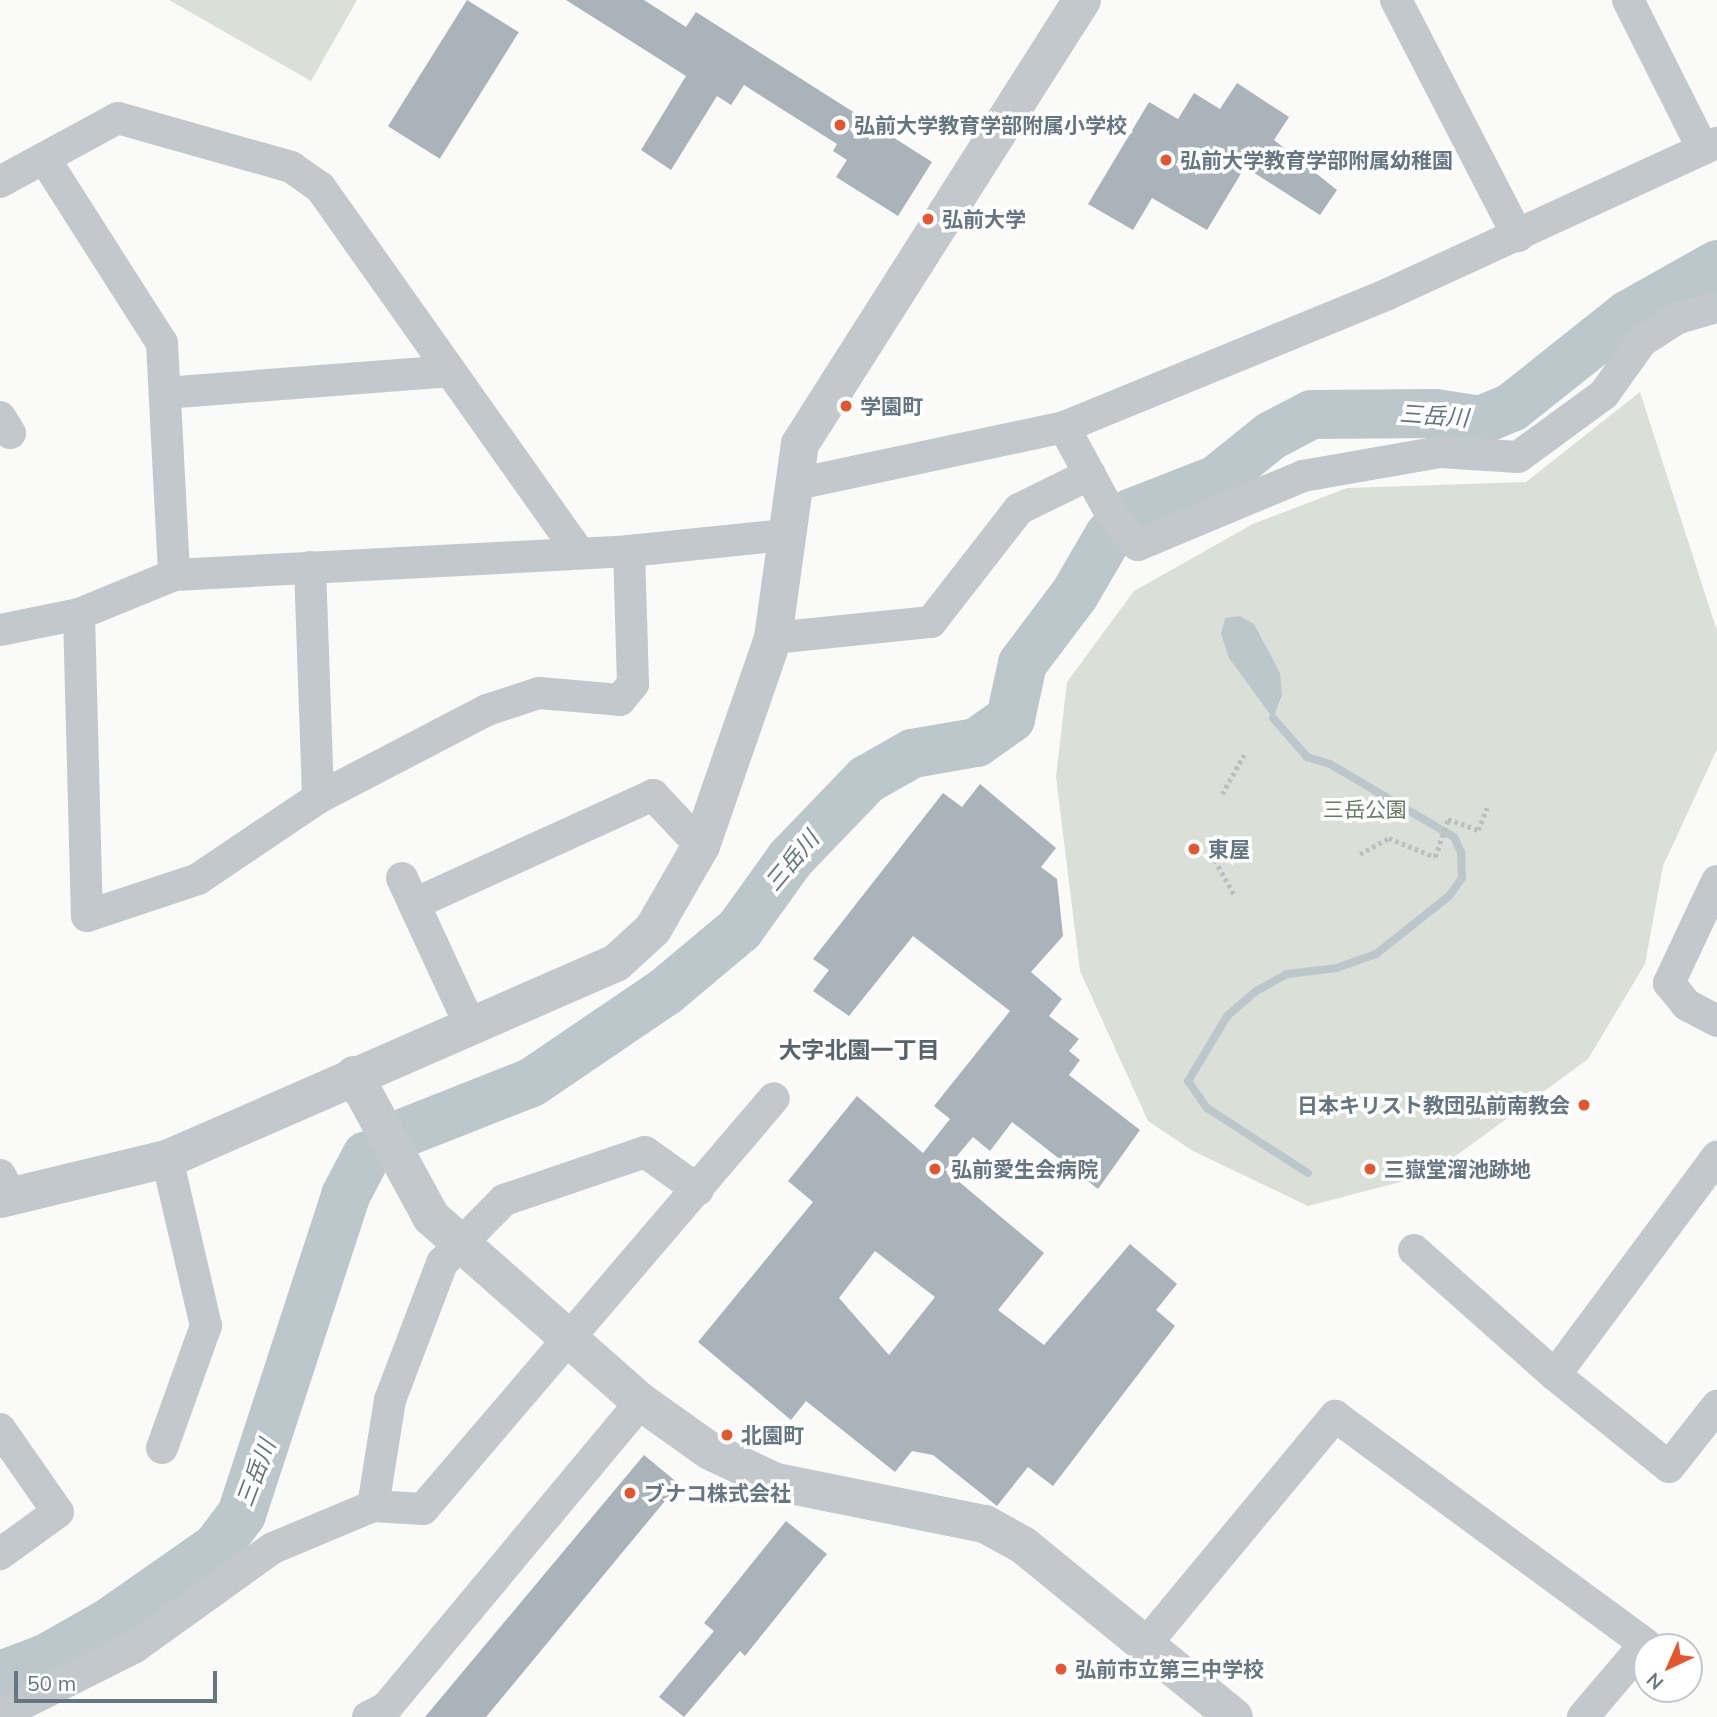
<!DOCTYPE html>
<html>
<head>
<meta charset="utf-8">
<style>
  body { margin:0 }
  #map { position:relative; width:1717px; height:1717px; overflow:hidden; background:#fafaf8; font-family:Mulish,"Noto Sans JP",sans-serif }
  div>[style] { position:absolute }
  .green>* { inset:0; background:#dadfd7 }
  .water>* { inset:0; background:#bbc7cb }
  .stream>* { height:8px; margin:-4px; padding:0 4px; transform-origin:4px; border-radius:4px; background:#bbc7cb }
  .river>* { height:49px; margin:-24.5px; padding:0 24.5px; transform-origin:24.5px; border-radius:24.5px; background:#bbc7cb }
  .building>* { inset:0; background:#aab3b9; transform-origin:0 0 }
  .path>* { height:4.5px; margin-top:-2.25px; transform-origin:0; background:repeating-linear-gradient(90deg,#bbbfc2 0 3.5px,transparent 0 7px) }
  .minor>* { height:32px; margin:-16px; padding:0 16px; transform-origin:16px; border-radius:16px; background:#c3c8cc }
  .tertiary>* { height:38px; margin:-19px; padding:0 19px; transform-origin:19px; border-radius:19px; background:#c3c8cc }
  .dots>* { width:19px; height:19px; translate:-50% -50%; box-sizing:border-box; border:4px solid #fff; border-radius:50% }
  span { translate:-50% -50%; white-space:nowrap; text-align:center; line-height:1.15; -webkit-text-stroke:7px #fff; paint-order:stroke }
  .poi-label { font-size:21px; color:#657683; font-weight:700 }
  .left { translate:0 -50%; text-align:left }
  .right { translate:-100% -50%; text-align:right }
  .park-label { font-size:21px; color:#687a64 }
  .water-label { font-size:23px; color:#60757c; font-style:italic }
  .neighbourhood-label { font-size:23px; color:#57646e; font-weight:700 }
  .north { position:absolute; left:1633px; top:1633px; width:70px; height:70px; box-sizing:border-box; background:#fff; border:2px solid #c1c8cd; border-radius:50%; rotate:224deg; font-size:19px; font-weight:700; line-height:28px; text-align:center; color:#657683 }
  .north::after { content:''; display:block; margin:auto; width:24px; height:32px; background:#e4572e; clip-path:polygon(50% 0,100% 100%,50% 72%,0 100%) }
  .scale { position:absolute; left:14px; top:1671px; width:203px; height:32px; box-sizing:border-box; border:4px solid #657683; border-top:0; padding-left:9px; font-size:21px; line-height:24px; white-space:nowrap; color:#657683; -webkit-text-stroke:5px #fff; paint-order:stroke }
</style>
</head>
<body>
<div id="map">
  <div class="green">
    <div style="clip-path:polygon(169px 0,357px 0,311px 81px)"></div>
    <div style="clip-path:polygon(1640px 392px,1717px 631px,1717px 749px,1663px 866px,1645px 964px,1588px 1059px,1431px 1174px,1308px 1206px,1193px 1151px,1148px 1121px,1080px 971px,1056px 777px,1067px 682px,1134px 591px,1253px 524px,1347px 488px,1526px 482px)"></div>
  </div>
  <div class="water">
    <div style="clip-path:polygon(1240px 616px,1254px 624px,1280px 673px,1282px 695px,1273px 718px,1229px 658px,1221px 634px,1225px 618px)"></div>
  </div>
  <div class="stream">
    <div style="left:1273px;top:718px;width:52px;rotate:48.9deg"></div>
    <div style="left:1307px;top:757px;width:24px;rotate:17deg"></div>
    <div style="left:1330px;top:764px;width:144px;rotate:30.5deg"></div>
    <div style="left:1454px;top:837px;width:17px;rotate:65deg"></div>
    <div style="left:1461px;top:852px;width:26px;rotate:88deg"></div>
    <div style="left:1462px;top:878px;width:22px;rotate:126deg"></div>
    <div style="left:1449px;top:896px;width:93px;rotate:141.5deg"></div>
    <div style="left:1376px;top:954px;width:41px;rotate:160.3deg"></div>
    <div style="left:1337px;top:968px;width:50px;rotate:173.2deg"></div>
    <div style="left:1287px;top:974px;width:35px;rotate:151deg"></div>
    <div style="left:1256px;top:991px;width:37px;rotate:139deg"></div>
    <div style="left:1228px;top:1015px;width:77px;rotate:121.2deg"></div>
    <div style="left:1188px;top:1081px;width:33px;rotate:55deg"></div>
    <div style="left:1207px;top:1108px;width:120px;rotate:32.8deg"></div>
  </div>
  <div class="river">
    <div style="left:1129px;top:513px;width:93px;rotate:-21.3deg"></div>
    <div style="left:1216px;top:479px;width:70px;rotate:-38.7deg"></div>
    <div style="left:1271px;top:435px;width:45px;rotate:-27.7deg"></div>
    <div style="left:1311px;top:414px;width:124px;rotate:-0.5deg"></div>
    <div style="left:1435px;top:413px;width:46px;rotate:8.8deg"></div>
    <div style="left:1480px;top:420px;width:34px;rotate:-23deg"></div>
    <div style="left:1511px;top:407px;width:149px;rotate:-38.5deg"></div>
    <div style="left:1628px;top:314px;width:102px;rotate:-29.3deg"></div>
    <div style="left:404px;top:1132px;width:136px;rotate:-21.5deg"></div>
    <div style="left:531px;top:1082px;width:162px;rotate:-34.2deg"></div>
    <div style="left:665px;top:991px;width:97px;rotate:-40deg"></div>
    <div style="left:739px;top:929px;width:87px;rotate:-54.3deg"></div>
    <div style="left:790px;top:858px;width:110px;rotate:-46.1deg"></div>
    <div style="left:866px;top:779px;width:53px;rotate:-29.5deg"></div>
    <div style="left:912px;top:753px;width:65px;rotate:-9.8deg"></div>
    <div style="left:976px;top:742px;width:42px;rotate:-35.2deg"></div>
    <div style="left:1010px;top:718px;width:56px;rotate:-77.7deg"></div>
    <div style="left:1022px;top:663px;width:86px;rotate:-53deg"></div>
    <div style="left:1074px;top:594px;width:69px;rotate:-59.7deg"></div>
    <div style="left:0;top:1675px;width:48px;rotate:-20.7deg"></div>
    <div style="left:45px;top:1658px;width:71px;rotate:-29.4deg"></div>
    <div style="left:107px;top:1623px;width:133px;rotate:-34.9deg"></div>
    <div style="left:216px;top:1547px;width:41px;rotate:-52.9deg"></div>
    <div style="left:241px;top:1514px;width:336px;rotate:-71.9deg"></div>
    <div style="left:345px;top:1195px;width:45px;rotate:-62.3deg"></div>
  </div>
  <div class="building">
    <div style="left:467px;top:0;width:61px;height:149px;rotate:32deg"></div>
    <div style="clip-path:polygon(566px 0,644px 0,686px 27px,696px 12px,932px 162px,898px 216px,836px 177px,847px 160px,833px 151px,837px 144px,744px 85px,731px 105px,717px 96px,671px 170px,641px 150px,686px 76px)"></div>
    <div style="clip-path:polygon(1237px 83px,1289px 117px,1274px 140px,1337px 190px,1320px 215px,1245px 167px,1207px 230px,1152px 198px,1133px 230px,1088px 204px,1149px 102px,1178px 119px,1194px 93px,1220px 109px)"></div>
    <div style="clip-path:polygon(evenodd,980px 784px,1056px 848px,1041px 867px,1057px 879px,1063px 936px,1031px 972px,1062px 999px,1049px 1016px,1079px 1039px,1069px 1051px,1080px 1060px,1069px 1075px,1140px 1130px,1098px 1189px,1012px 1122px,990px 1151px,973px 1137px,945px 1170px,1044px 1253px,998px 1310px,1044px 1345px,1130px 1244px,1177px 1284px,1156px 1310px,1175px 1326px,1053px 1486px,1028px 1467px,997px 1506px,933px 1455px,912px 1451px,895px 1472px,806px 1401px,791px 1420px,698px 1342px,813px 1202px,788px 1181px,857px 1096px,923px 1153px,950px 1119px,934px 1106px,1010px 1011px,913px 936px,849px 1016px,813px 991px,829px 970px,813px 959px,943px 793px,962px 807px,980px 784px,875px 1251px,935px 1297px,889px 1355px,839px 1298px,875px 1251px)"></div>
    <div style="clip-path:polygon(644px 1455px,679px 1484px,486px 1717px,425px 1717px)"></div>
    <div style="clip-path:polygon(786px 1521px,827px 1554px,745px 1656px,740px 1651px,684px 1717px,659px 1697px,714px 1631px,704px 1623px)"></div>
  </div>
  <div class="path">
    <div style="left:1222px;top:794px;width:45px;rotate:-60.6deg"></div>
    <div style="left:1360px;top:854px;width:33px;rotate:-29deg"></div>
    <div style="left:1389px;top:838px;width:50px;rotate:22.4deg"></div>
    <div style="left:1435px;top:857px;width:40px;rotate:-71.1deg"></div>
    <div style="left:1448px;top:819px;width:32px;rotate:20deg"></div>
    <div style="left:1478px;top:830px;width:24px;rotate:-68deg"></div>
    <div style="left:1215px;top:860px;width:41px;rotate:60.9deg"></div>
  </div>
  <div class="minor">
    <div style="left:1396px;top:0;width:266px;rotate:62.7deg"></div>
    <div style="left:1628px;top:0;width:167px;rotate:63.3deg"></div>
    <div style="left:44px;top:158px;width:219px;rotate:57.5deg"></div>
    <div style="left:162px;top:343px;width:232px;rotate:87deg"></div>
    <div style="left:0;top:182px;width:134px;rotate:-28.5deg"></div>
    <div style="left:118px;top:118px;width:180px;rotate:15.8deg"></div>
    <div style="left:291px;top:167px;width:35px;rotate:35deg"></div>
    <div style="left:320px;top:187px;width:447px;rotate:54.7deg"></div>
    <div style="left:165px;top:393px;width:284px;rotate:-4.4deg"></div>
    <div style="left:0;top:417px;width:19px;rotate:58deg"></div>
    <div style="left:1064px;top:427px;width:99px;rotate:61.6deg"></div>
    <div style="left:1111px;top:514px;width:41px;rotate:48.9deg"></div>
    <div style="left:1138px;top:545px;width:179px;rotate:-22.7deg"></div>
    <div style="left:1303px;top:476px;width:139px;rotate:-9.9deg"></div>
    <div style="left:1440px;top:452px;width:78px;rotate:3.7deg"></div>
    <div style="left:1518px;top:457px;width:107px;rotate:-36.2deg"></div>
    <div style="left:1604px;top:394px;width:65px;rotate:-54.4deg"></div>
    <div style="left:1642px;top:341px;width:43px;rotate:-32.6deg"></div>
    <div style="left:1678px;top:318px;width:41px;rotate:-15.8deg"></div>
    <div style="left:792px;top:485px;width:278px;rotate:-12deg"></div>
    <div style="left:1064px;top:427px;width:350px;rotate:-22.3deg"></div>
    <div style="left:1388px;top:294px;width:362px;rotate:-24.7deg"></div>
    <div style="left:310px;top:567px;width:231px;rotate:88deg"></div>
    <div style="left:79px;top:614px;width:302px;rotate:88.5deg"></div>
    <div style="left:87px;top:916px;width:117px;rotate:-18.4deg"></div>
    <div style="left:198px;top:879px;width:145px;rotate:-34deg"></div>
    <div style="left:318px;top:798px;width:191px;rotate:-27.5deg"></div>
    <div style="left:487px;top:710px;width:55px;rotate:-18.1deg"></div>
    <div style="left:539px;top:693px;width:81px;rotate:4.9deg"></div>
    <div style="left:620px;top:700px;width:21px;rotate:-51deg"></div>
    <div style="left:633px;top:684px;width:133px;rotate:-91.7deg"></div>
    <div style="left:0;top:630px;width:81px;rotate:-11.4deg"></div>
    <div style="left:79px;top:614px;width:103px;rotate:-22.3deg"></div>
    <div style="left:174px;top:575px;width:456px;rotate:-3deg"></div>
    <div style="left:629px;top:551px;width:156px;rotate:-5.9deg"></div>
    <div style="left:773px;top:638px;width:159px;rotate:-5.8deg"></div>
    <div style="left:931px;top:622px;width:143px;rotate:-52.1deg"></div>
    <div style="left:1019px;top:509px;width:79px;rotate:-26.2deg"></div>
    <div style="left:402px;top:878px;width:164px;rotate:65.2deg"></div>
    <div style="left:1717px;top:881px;width:113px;rotate:115.2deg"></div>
    <div style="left:1669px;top:983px;width:28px;rotate:51deg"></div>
    <div style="left:1687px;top:1005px;width:34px;rotate:28deg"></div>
    <div style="left:414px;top:904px;width:263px;rotate:-24.5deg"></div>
    <div style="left:653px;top:795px;width:70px;rotate:46.7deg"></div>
    <div style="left:0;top:1175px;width:25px;rotate:61deg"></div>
    <div style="left:1414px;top:1250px;width:188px;rotate:41.6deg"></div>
    <div style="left:1555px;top:1375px;width:272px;rotate:-53.4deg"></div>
    <div style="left:1555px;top:1375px;width:146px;rotate:38.9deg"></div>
    <div style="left:1669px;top:1467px;width:78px;rotate:-51.8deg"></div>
    <div style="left:0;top:1429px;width:101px;rotate:55.1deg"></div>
    <div style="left:58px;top:1512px;width:72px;rotate:144.1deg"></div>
    <div style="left:162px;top:1448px;width:130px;rotate:-70.2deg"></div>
    <div style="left:206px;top:1326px;width:171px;rotate:-103.1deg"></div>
    <div style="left:373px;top:1506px;width:107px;rotate:-80.9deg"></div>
    <div style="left:390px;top:1400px;width:147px;rotate:-69.2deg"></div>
    <div style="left:442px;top:1263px;width:88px;rotate:-45.5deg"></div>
    <div style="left:504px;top:1200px;width:149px;rotate:-18.8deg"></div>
    <div style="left:645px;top:1152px;width:65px;rotate:35.6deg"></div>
    <div style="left:1145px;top:1645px;width:298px;rotate:-50.3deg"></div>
    <div style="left:1335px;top:1416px;width:385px;rotate:36.3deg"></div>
    <div style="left:1645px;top:1644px;width:96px;rotate:130.3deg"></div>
    <div style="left:0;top:1715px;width:151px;rotate:-26.7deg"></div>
    <div style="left:135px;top:1647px;width:170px;rotate:-35.7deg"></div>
    <div style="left:273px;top:1548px;width:108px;rotate:-22.8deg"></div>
    <div style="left:373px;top:1506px;width:50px;rotate:3.4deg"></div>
    <div style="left:423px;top:1509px;width:540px;rotate:-49.5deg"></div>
    <div style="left:368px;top:1717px;width:20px;rotate:-27deg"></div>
    <div style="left:386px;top:1708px;width:398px;rotate:-50.2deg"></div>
  </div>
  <div class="tertiary">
    <div style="left:354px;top:1075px;width:162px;rotate:61.5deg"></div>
    <div style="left:431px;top:1217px;width:280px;rotate:41.4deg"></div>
    <div style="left:641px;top:1402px;width:85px;rotate:35.4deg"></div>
    <div style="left:710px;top:1451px;width:73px;rotate:25.2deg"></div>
    <div style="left:776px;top:1482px;width:213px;rotate:11.4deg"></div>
    <div style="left:985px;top:1524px;width:43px;rotate:28.9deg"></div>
    <div style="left:1023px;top:1545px;width:272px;rotate:39.2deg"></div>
    <div style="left:0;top:1199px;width:172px;rotate:-13.5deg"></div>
    <div style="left:167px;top:1159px;width:490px;rotate:-23.6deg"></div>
    <div style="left:616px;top:963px;width:50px;rotate:-42.6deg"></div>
    <div style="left:653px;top:929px;width:96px;rotate:-60deg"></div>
    <div style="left:701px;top:846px;width:220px;rotate:-70.9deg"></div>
    <div style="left:773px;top:638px;width:196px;rotate:-82.1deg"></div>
    <div style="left:800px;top:444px;width:526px;rotate:-57.58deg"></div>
  </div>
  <div class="dots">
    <div style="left:840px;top:125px;background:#e4572e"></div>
    <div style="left:1166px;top:160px;background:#e4572e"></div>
    <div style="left:928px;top:219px;background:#e4572e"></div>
    <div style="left:846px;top:406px;background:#e4572e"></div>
    <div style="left:1194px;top:849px;background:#e4572e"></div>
    <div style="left:1584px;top:1105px;background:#e4572e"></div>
    <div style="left:935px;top:1169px;background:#e4572e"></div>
    <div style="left:1370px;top:1169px;background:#e4572e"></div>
    <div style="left:727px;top:1435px;background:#e4572e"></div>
    <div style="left:630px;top:1493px;background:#e4572e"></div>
    <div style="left:1061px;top:1669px;background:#e4572e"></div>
  </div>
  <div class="poi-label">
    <span class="left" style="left:854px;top:125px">弘前大学教育学部附属小学校</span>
    <span class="left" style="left:1180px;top:160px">弘前大学教育学部附属幼稚園</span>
    <span class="left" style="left:942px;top:219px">弘前大学</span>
    <span class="left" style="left:860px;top:406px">学園町</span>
    <span class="left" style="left:1208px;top:849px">東屋</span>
    <span class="right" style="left:1570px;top:1105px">日本キリスト教団弘前南教会</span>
    <span class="left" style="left:951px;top:1169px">弘前愛生会病院</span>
    <span class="left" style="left:1384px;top:1169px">三嶽堂溜池跡地</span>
    <span class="left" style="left:741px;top:1435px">北園町</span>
    <span class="left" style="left:644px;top:1493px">ブナコ株式会社</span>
    <span class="left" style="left:1075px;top:1669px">弘前市立第三中学校</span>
  </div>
  <div class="park-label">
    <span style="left:1365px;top:809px">三岳公園</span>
  </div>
  <div class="water-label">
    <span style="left:1434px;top:416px;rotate:4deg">三岳川</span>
    <span style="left:792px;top:861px;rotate:-50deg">三岳川</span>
    <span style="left:256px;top:1473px;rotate:-69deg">三岳川</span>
  </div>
  <div class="neighbourhood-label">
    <span style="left:859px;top:1050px">大字北園一丁目</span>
  </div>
  <div class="north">N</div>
  <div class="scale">50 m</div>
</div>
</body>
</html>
